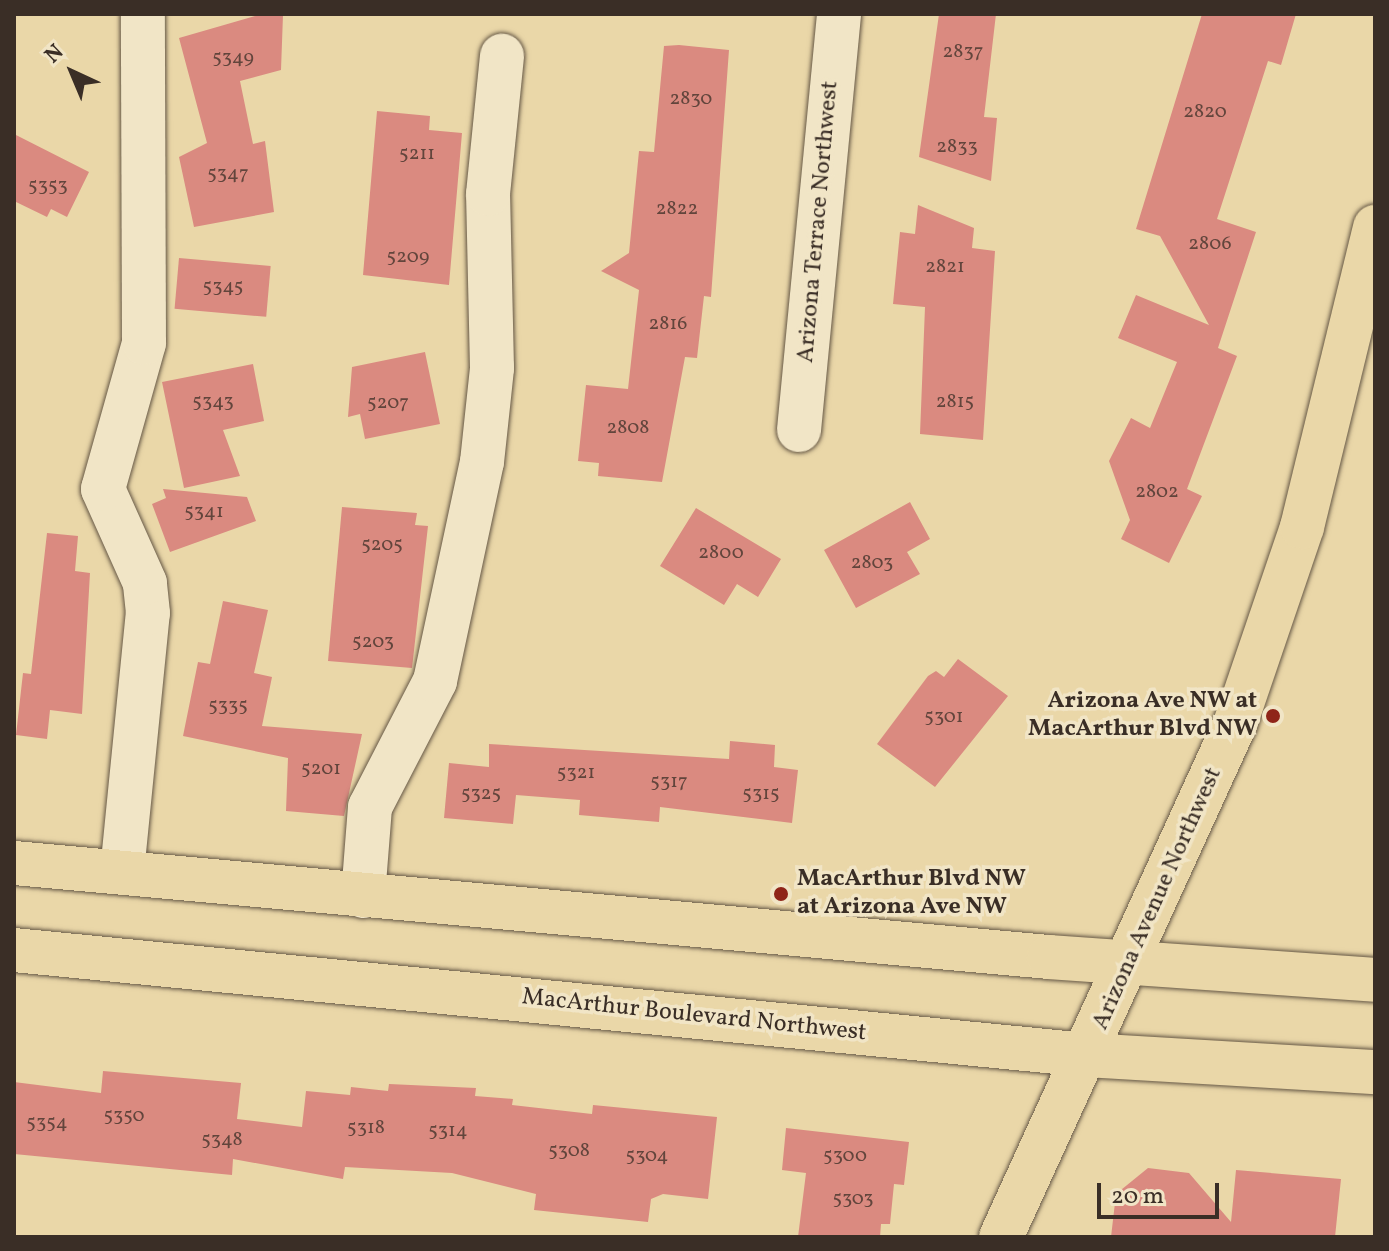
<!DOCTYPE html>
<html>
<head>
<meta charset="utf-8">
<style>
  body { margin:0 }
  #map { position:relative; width:1389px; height:1251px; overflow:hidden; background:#ead7a8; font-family:Vollkorn,serif }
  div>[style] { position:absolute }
  .building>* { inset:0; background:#da8a80; transform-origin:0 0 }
  .roads { filter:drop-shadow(0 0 2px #665846) drop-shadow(0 0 2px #665846) }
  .minor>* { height:44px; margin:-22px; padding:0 22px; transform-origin:22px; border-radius:22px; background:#f1e5c6 }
  .major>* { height:44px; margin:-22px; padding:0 22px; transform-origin:22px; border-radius:22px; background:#ead7a8 }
  .dots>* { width:22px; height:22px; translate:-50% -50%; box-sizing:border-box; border:4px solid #f1e5c6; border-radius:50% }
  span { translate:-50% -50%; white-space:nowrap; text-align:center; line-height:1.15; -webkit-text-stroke:7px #f1e5c6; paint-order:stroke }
  .number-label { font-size:20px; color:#62453c }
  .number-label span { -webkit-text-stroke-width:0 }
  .street-label { font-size:24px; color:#3a2e26 }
  .poi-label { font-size:24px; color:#3a2e26; font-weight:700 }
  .right { translate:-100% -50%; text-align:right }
  .left { translate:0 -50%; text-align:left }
  .frame { position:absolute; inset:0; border:16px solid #3a2e26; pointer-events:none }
  .north { position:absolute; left:32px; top:32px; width:80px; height:80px; -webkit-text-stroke:6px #f1e5c6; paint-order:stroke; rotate:316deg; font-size:22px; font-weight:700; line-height:32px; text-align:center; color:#3a2e26 }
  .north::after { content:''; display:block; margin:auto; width:28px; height:36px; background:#3a2e26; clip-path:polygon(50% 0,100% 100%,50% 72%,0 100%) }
  .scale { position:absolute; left:1097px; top:1183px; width:122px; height:36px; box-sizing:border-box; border:4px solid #3a2e26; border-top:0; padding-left:10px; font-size:24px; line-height:28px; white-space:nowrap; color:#3a2e26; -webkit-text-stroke:6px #f1e5c6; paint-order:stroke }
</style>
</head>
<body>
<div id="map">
  <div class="building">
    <div style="clip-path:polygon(939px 14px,996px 14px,984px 117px,997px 118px,991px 181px,919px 157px)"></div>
    <div style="clip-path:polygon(1202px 14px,1296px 14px,1281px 65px,1268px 61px,1217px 219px,1256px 232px,1218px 348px,1237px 356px,1187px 489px,1202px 496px,1169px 563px,1121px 539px,1130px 520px,1109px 461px,1131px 418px,1150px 428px,1177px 362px,1118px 338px,1136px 295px,1209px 325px,1160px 236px,1136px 229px)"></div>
    <div style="clip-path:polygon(259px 15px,283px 15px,281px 70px,240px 81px,253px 144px,265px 141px,274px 212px,194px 227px,179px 157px,207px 143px,179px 38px)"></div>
    <div style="clip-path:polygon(679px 45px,729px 50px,711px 297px,704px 296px,697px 358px,685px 357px,662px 482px,598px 476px,599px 463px,578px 461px,586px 385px,628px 389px,639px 290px,601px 271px,629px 253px,639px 151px,654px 152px,664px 46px)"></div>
    <div style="clip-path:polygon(377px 111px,430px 116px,429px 130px,462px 133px,449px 285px,363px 275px)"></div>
    <div style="clip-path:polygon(14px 134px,89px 172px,67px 217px,51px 209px,47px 217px,14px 201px)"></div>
    <div style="clip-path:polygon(918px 205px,974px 228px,972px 248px,995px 251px,983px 440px,920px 434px,925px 307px,893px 304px,900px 232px,915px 234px)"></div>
    <div style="left:179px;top:258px;width:92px;height:51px;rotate:5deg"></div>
    <div style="clip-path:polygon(425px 352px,440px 424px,365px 439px,360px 414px,348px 417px,352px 367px)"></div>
    <div style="clip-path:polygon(253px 364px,264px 421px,223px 430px,240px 476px,184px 488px,162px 382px)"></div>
    <div style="clip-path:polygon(163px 489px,247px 497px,256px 521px,170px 552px,152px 504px,166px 498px)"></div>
    <div style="clip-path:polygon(910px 502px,930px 539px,907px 552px,920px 574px,856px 608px,824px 550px)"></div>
    <div style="clip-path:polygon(342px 507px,417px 513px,415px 525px,428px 526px,412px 668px,328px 661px)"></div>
    <div style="clip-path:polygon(696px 508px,781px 559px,758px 597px,737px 584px,724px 605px,660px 566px)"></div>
    <div style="clip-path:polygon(47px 533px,78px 536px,75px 571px,90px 573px,82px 714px,50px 710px,47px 739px,16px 735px,23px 673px,31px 674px)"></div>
    <div style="clip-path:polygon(223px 601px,268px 610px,254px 673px,272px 677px,262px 726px,362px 734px,344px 816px,286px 811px,288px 758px,183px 736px,198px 662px,210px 664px)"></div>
    <div style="clip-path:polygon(958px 659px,1008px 696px,935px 787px,877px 744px,928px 676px,936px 671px,944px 677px)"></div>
    <div style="clip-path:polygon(730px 741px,775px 745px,774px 767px,798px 770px,792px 823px,660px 807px,659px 822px,579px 815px,580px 800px,516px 795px,513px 824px,444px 818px,449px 763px,489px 767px,489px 744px,729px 759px)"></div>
    <div style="clip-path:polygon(103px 1071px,241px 1083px,237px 1119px,302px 1127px,306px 1091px,350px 1095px,351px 1087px,388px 1091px,389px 1084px,476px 1088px,475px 1096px,513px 1099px,512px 1105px,592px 1114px,593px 1105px,717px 1117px,708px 1199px,663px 1194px,651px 1199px,648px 1222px,534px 1210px,536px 1194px,452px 1173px,345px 1167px,343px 1179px,233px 1159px,232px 1175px,14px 1154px,14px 1082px,101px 1093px)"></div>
    <div style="clip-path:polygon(786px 1128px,909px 1142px,904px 1185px,894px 1184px,890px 1224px,881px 1224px,880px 1237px,798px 1237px,806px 1173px,782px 1170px)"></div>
    <div style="clip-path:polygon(1148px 1168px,1189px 1173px,1231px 1222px,1236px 1170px,1341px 1179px,1335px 1237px,1111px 1237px,1116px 1194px)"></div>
  </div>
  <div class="roads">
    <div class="minor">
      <div style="left:799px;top:430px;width:418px;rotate:-84.5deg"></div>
      <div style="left:122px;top:872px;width:260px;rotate:-84.3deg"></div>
      <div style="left:148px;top:613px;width:30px;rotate:-96deg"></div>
      <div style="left:145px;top:583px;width:103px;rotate:-114.1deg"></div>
      <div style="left:103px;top:489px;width:152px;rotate:-74.3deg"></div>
      <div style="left:144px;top:343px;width:329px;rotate:-90.2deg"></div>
      <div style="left:363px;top:896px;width:89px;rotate:-85.5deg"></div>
      <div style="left:370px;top:807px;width:142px;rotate:-62.7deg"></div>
      <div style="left:435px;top:681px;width:224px;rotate:-77.9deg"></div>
      <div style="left:482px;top:462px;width:95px;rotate:-83.9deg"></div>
      <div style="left:492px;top:368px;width:174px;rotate:-91.3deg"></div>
      <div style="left:488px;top:194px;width:139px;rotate:-84.2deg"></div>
    </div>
    <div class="major">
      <div style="left:14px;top:863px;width:1039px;rotate:5.19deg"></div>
      <div style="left:1049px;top:957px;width:327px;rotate:4deg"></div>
      <div style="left:14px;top:950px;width:1078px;rotate:5.59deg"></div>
      <div style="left:1087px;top:1055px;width:289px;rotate:3.4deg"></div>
      <div style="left:1001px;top:1237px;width:564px;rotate:-65.48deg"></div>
      <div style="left:1235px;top:724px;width:208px;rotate:-71.2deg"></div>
      <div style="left:1302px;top:527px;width:309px;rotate:-76.3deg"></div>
    </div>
  </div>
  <div class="dots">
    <div style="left:1273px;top:716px;background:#8f2418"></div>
    <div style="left:781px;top:894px;background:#8f2418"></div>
  </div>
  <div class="number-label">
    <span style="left:963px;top:52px">2837</span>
    <span style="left:233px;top:58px">5349</span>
    <span style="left:691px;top:99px">2830</span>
    <span style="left:1205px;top:112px">2820</span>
    <span style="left:957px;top:147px">2833</span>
    <span style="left:417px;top:154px">5211</span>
    <span style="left:228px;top:174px">5347</span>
    <span style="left:48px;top:186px">5353</span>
    <span style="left:677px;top:209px">2822</span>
    <span style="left:1210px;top:244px">2806</span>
    <span style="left:408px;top:257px">5209</span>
    <span style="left:945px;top:267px">2821</span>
    <span style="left:223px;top:287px">5345</span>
    <span style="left:668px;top:324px">2816</span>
    <span style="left:213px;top:402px">5343</span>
    <span style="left:955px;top:402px">2815</span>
    <span style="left:388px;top:403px">5207</span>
    <span style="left:628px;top:428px">2808</span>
    <span style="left:1157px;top:492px">2802</span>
    <span style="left:204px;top:512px">5341</span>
    <span style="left:382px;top:545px">5205</span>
    <span style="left:721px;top:553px">2800</span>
    <span style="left:872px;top:563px">2803</span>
    <span style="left:373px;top:642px">5203</span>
    <span style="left:228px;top:706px">5335</span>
    <span style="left:944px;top:717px">5301</span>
    <span style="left:321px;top:769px">5201</span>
    <span style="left:576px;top:773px">5321</span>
    <span style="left:669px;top:782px">5317</span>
    <span style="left:481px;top:794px">5325</span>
    <span style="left:761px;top:794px">5315</span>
    <span style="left:124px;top:1116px">5350</span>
    <span style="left:47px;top:1123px">5354</span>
    <span style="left:366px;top:1128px">5318</span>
    <span style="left:448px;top:1131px">5314</span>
    <span style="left:222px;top:1140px">5348</span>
    <span style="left:569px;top:1151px">5308</span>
    <span style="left:647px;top:1156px">5304</span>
    <span style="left:845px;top:1156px">5300</span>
    <span style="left:853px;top:1199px">5303</span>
  </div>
  <div class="street-label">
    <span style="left:819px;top:222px;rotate:-85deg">Arizona Terrace Northwest</span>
    <span style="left:1158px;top:899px;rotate:-66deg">Arizona Avenue Northwest</span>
    <span style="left:694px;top:1016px;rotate:6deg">MacArthur Boulevard Northwest</span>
  </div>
  <div class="poi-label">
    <span class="right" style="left:1257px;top:716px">Arizona Ave NW at<br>MacArthur Blvd NW</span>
    <span class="left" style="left:797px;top:894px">MacArthur Blvd NW<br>at Arizona Ave NW</span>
  </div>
  <div class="frame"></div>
  <div class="north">N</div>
  <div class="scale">20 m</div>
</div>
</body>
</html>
